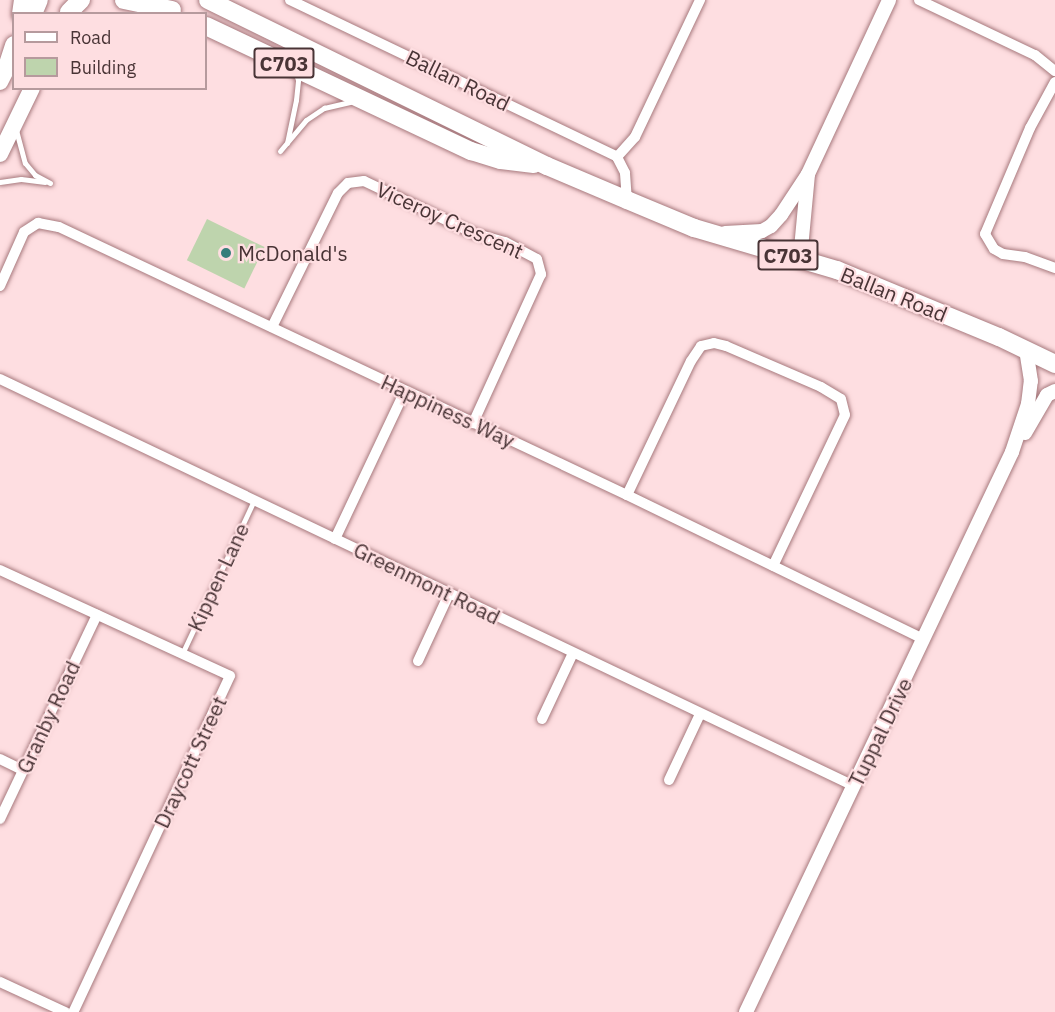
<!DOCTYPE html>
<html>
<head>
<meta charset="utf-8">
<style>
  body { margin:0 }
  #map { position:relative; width:1055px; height:1012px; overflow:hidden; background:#fedee1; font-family:"IBM Plex Sans",sans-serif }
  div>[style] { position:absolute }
  .building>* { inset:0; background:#bed4ad; transform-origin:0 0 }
  .roads { filter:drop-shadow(0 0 2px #a7797d) drop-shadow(0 0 2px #a7797d) }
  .service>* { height:5px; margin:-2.5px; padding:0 2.5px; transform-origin:2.5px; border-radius:2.5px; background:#fff }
  .minor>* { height:10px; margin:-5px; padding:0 5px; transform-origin:5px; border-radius:5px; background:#fff }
  .tertiary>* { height:14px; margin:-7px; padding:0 7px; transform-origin:7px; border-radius:7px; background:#fff }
  .secondary>* { height:16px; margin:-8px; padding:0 8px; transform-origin:8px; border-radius:8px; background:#fff }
  .primary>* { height:18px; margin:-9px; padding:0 9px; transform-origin:9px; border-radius:9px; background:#fff }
  .dots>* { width:16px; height:16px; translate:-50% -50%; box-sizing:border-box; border:3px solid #fedee1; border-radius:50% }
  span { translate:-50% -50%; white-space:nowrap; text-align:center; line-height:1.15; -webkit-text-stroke:4.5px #fedee1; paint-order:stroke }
  .shield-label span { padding:2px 4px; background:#fedee1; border:2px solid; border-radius:4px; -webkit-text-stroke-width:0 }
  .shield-label { font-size:20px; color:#493436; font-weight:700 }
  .street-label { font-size:21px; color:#493436 }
  .poi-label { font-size:21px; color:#493436 }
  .left { translate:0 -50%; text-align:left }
  .legend { position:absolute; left:12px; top:12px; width:195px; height:78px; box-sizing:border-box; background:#fedee1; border:2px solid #b69a9d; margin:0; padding:8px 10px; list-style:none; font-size:18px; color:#493436 }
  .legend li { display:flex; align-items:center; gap:12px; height:30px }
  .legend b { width:30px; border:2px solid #b69a9d }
</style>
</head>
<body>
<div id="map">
  <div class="building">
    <div style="left:207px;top:219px;width:64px;height:46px;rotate:26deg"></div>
  </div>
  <div class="roads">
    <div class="service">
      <div style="left:16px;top:130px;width:34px;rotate:75deg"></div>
      <div style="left:25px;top:163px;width:16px;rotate:50deg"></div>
      <div style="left:35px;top:175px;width:17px;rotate:28deg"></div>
      <div style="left:287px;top:143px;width:44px;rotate:-78.2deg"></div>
      <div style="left:296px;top:100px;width:20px;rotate:-84deg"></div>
      <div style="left:298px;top:80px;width:7px;rotate:-106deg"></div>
      <div style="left:280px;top:151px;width:40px;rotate:-50deg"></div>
      <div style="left:306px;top:120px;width:22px;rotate:-34deg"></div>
      <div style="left:324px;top:108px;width:32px;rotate:-13deg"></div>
      <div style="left:0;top:182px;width:21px;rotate:-8deg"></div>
      <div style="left:21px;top:179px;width:24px;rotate:7deg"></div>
      <div style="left:182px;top:654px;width:170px;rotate:-64.9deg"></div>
    </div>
    <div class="minor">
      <div style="left:290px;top:0;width:363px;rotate:25.6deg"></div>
      <div style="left:617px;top:157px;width:18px;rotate:63deg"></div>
      <div style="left:625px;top:173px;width:27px;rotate:86deg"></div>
      <div style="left:919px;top:0;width:128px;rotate:25.4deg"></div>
      <div style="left:1035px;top:55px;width:26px;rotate:39deg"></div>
      <div style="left:1055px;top:82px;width:52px;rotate:118.5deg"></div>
      <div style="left:1030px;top:128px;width:115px;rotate:113deg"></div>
      <div style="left:985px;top:234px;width:17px;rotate:59deg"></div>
      <div style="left:994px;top:249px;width:10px;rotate:29deg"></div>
      <div style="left:1003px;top:254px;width:22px;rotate:8deg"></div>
      <div style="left:1025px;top:257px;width:32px;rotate:20deg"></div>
      <div style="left:617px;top:157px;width:27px;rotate:-48deg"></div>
      <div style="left:635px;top:137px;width:152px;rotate:-64.6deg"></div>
      <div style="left:0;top:286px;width:59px;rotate:-66deg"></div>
      <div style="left:24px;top:232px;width:17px;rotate:-33deg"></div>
      <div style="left:38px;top:223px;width:21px;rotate:11deg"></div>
      <div style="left:59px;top:227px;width:628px;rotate:25.26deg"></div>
      <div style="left:627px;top:495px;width:330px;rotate:25.9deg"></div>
      <div style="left:272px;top:327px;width:149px;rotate:-63.8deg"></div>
      <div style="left:338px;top:193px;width:14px;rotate:-45deg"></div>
      <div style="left:348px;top:183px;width:16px;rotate:-7deg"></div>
      <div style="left:364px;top:181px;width:121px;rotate:25.5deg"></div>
      <div style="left:473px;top:233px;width:33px;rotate:16deg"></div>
      <div style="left:505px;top:242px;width:36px;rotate:28deg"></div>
      <div style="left:537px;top:259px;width:16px;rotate:75deg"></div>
      <div style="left:541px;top:274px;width:164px;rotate:114.5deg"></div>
      <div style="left:0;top:379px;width:946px;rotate:25.48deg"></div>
      <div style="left:627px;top:495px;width:148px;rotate:-64.5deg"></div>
      <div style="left:691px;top:361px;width:18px;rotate:-56deg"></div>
      <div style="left:701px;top:346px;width:13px;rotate:-13deg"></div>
      <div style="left:714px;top:343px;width:12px;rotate:14deg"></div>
      <div style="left:726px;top:346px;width:103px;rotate:23.3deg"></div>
      <div style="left:821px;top:387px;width:23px;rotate:31deg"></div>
      <div style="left:841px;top:399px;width:16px;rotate:76deg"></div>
      <div style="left:845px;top:415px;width:167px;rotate:115.5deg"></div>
      <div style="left:335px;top:539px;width:164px;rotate:-64.7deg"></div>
      <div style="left:0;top:570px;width:253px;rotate:24.7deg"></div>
      <div style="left:230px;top:676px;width:371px;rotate:115deg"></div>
      <div style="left:418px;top:661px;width:74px;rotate:-65.2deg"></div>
      <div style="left:542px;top:719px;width:73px;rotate:-64.8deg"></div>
      <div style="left:0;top:759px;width:25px;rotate:26deg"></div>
      <div style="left:669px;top:780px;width:73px;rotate:-64.8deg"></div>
      <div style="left:0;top:819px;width:226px;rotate:-64.6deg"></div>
      <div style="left:0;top:982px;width:72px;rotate:24.8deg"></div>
    </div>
    <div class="tertiary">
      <div style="left:725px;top:233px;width:37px;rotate:-3deg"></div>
      <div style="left:762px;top:231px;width:10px;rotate:-29deg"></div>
      <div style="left:771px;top:226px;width:15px;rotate:-48deg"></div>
      <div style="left:781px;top:215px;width:49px;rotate:-56.6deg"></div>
      <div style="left:808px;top:174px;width:192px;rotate:-65deg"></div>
      <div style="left:800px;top:259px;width:85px;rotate:-84.6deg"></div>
      <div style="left:1025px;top:433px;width:44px;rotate:-59.9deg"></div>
      <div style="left:1047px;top:395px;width:9px;rotate:-27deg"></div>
      <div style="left:746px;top:1012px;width:620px;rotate:-64.59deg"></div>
      <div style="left:1012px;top:452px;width:51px;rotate:-71.6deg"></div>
      <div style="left:1028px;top:404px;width:23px;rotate:-83deg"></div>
      <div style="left:1031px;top:381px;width:31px;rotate:-99deg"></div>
    </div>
    <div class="secondary">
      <div style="left:34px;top:14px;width:15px;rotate:-67deg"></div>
      <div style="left:0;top:82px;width:31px;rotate:-63deg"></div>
      <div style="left:0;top:154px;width:73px;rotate:-64.1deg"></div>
    </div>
    <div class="primary">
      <div style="left:124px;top:0;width:49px;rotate:11.8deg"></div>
      <div style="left:208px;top:0;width:377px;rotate:26.1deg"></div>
      <div style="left:547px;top:166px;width:87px;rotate:23deg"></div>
      <div style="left:627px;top:200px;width:73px;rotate:22.7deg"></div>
      <div style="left:694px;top:228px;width:149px;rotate:16.4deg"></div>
      <div style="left:837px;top:270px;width:175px;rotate:22.5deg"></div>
      <div style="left:999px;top:337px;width:62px;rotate:25.7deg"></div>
      <div style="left:69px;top:12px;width:17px;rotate:-45deg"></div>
      <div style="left:21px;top:14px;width:14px;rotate:-82deg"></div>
      <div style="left:206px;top:26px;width:293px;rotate:25.3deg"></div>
      <div style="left:471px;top:151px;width:31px;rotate:17deg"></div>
      <div style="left:501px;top:160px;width:33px;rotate:7deg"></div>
      <div style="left:8px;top:64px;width:20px;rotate:-72deg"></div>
    </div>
  </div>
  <div class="dots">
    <div style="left:226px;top:253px;background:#357e7b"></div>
  </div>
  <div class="shield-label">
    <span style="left:284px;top:63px">C703</span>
    <span style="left:788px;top:255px">C703</span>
  </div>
  <div class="street-label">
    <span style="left:458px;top:80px;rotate:26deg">Ballan Road</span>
    <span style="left:450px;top:220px;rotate:24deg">Viceroy Crescent</span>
    <span style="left:894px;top:294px;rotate:22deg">Ballan Road</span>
    <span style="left:448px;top:411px;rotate:25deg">Happiness Way</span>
    <span style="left:218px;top:577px;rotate:-65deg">Kippen Lane</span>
    <span style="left:427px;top:583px;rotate:26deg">Greenmont Road</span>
    <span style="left:48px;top:717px;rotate:-65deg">Granby Road</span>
    <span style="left:880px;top:732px;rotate:-64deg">Tuppal Drive</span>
    <span style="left:190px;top:762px;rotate:-65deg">Draycott Street</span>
  </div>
  <div class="poi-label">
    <span class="left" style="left:238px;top:253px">McDonald's</span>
  </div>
  <ul class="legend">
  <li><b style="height:8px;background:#fff"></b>Road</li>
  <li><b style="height:16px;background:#bed4ad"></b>Building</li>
  </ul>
</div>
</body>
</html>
